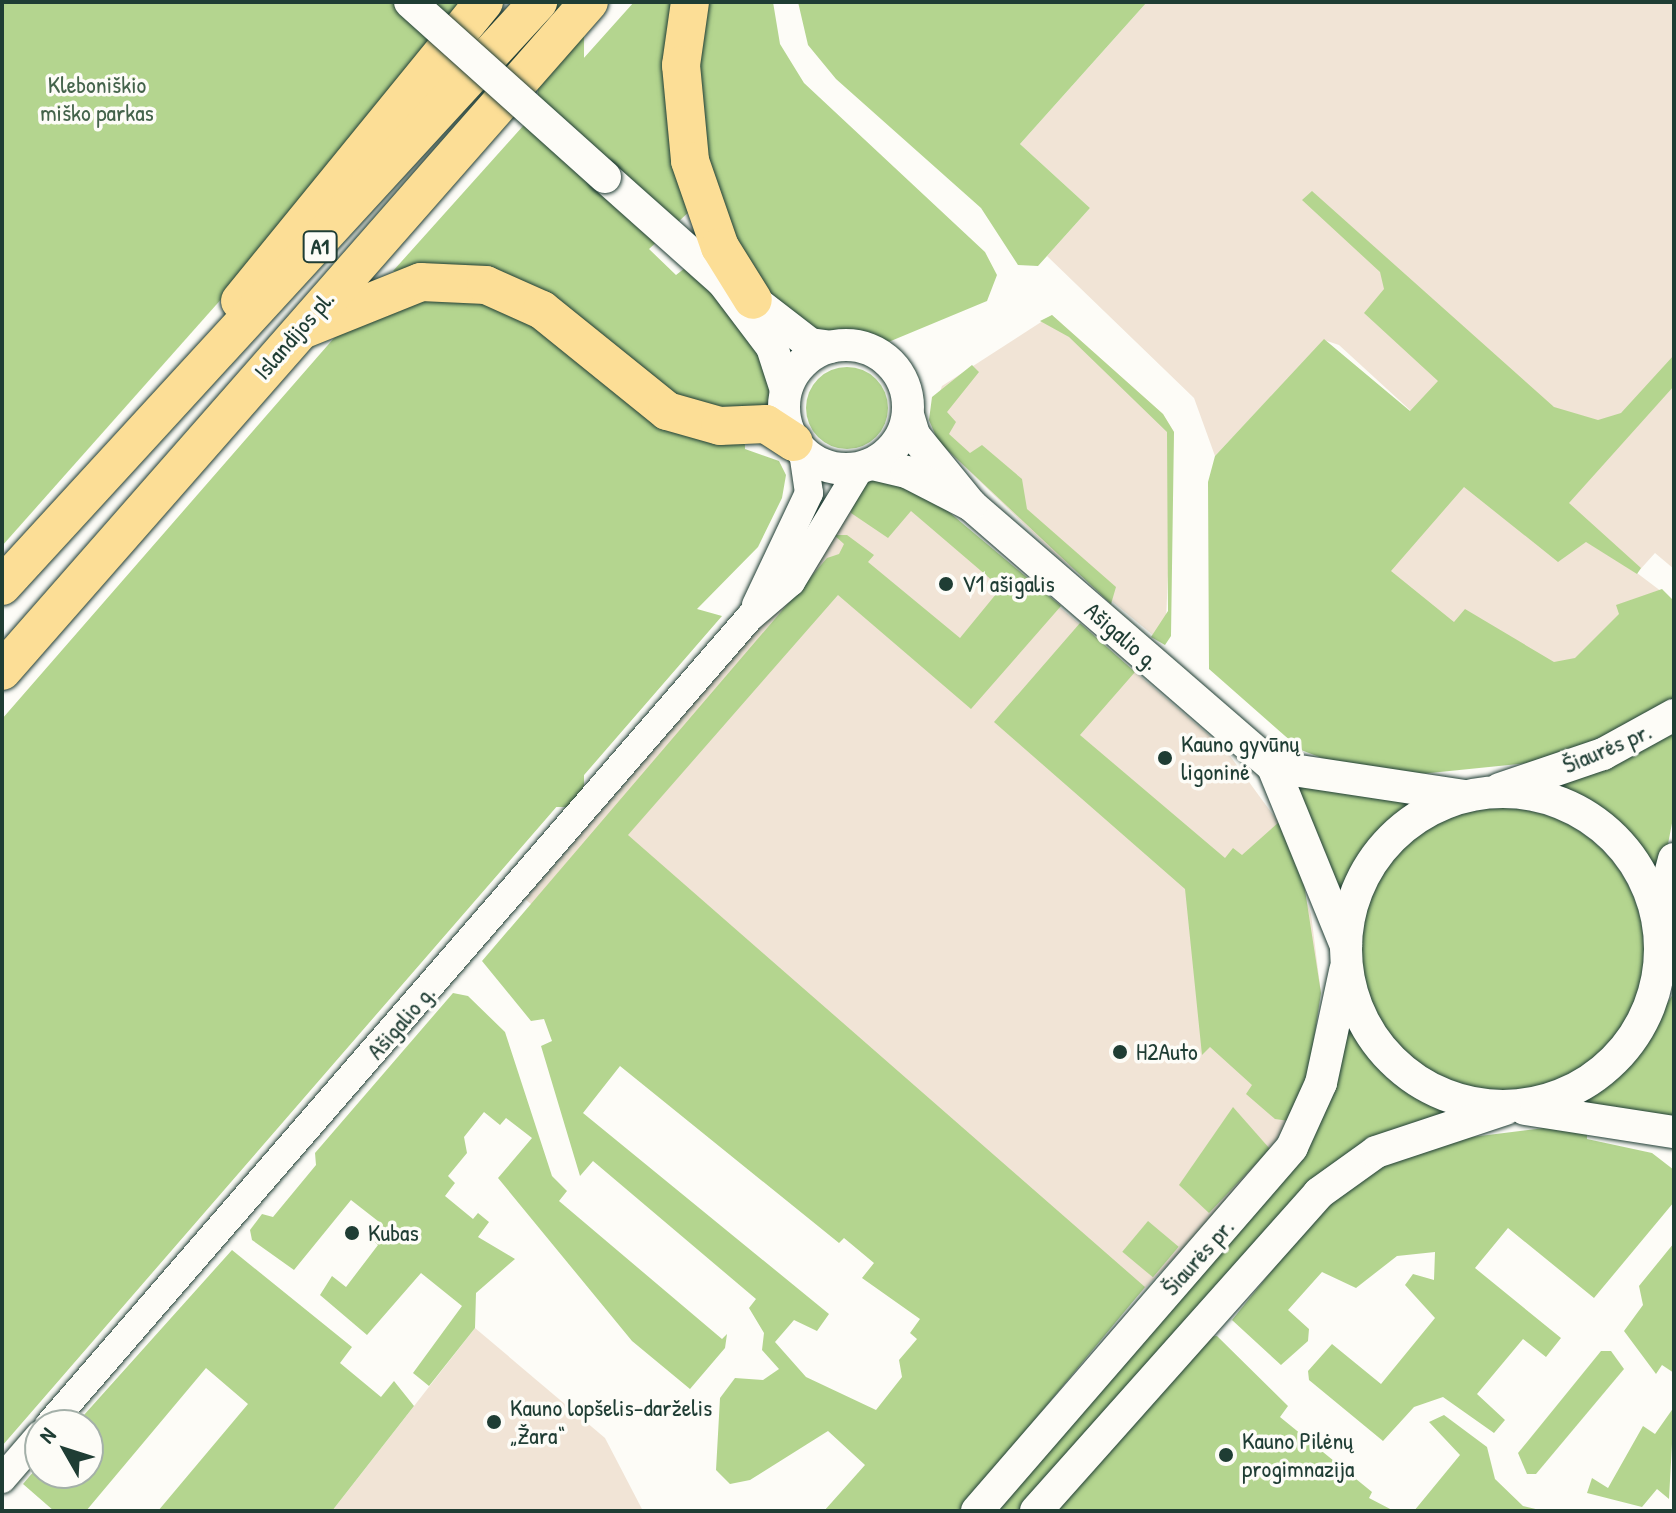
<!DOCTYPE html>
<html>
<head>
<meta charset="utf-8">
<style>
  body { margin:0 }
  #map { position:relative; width:1676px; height:1513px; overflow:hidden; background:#fdfcf7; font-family:"Patrick Hand",sans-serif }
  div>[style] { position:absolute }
  .built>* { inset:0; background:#f1e4d6 }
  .green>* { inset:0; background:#b4d58f; transform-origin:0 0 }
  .round { border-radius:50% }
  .roads { filter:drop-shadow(0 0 2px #1f3d34) drop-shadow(0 0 2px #1f3d34) }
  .tertiary>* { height:28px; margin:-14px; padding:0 14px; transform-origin:14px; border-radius:14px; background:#fdfcf7 }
  .secondary>* { height:32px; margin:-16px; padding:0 16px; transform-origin:16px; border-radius:16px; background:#fdfcf7 }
  .secondary>.ring { margin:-16px; padding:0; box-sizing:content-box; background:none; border:32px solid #fdfcf7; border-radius:50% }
  .trunk>* { height:38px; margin:-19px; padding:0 19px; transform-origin:19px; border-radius:19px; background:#fcde96 }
  .bridges { filter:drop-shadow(0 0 2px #1f3d34) drop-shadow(0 0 2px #1f3d34) }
  .secondary-bridge>* { height:32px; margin:-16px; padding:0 16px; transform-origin:16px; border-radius:16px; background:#fdfcf7 }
  .dots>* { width:22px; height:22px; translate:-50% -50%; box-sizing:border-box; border:4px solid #fdfcf7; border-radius:50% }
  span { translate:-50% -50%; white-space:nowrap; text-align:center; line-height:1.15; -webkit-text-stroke:7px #fdfcf7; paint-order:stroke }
  .shield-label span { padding:2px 6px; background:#fdfcf7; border:2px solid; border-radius:6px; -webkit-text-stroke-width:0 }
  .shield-label { font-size:22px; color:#1f3d34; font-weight:700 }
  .park-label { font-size:24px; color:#44634b }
  .street-label { font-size:24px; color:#1f3d34 }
  .poi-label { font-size:24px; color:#1f3d34 }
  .left { translate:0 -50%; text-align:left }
  .frame { position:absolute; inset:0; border:4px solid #1f3d34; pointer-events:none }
  .north { position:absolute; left:24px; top:1409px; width:80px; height:80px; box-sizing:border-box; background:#fdfcf7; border:2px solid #a4b0a9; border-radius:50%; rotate:309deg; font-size:22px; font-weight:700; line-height:32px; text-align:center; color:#1f3d34 }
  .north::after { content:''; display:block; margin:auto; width:28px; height:36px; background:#1f3d34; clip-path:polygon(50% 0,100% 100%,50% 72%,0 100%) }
</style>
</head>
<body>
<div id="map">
  <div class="built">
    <div style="clip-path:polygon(1147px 2px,1674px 2px,1674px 569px,1655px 553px,1637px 573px,1674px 601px,1674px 697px,1640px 726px,1363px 574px,1411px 411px,1339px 345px,1324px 340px,1215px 456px,1194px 398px,1047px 256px,1090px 208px,1020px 144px)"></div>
    <div style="clip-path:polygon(1052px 315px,1163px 414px,1174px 432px,1165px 645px,1057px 556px,938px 441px,929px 420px,942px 386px)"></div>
    <div style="clip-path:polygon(846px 500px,937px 502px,1225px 749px,1279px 823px,1311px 914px,1321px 993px,1289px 1121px,1253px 1175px,1132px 1302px,583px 948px,525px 899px,780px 604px)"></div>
    <div style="clip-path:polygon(475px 1328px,605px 1438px,643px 1511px,332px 1511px)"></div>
  </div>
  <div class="green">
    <div style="clip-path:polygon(2px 2px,485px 2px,2px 546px)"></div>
    <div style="left:538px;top:2px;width:46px;height:805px"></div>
    <div style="clip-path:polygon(634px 2px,679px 2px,692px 209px,649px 249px,676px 275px,685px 268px,724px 304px,776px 379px,770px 409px,736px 414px,664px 396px,552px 301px,393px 271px)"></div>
    <div style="clip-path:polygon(702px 2px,773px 2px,780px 44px,804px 83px,985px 252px,997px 275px,987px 301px,886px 343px,851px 331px,814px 333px,769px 295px,713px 197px,693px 84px)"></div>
    <div style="clip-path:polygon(798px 2px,1147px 2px,1020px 144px,1090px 208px,1038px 266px,1018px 265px,981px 208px,836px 79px,808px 45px)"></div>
    <div style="clip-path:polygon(1312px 191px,1554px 407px,1598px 420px,1621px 413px,1674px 355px,1674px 386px,1569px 503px,1641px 568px,1637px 574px,1586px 542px,1558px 562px,1464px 487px,1391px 571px,1454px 622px,1465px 609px,1554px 662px,1575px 658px,1619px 614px,1616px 605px,1662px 589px,1674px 601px,1674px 697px,1640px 726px,1528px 763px,1420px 774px,1343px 766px,1301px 750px,1209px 669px,1208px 482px,1215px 456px,1324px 339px,1410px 411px,1438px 381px,1364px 313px,1384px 289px,1380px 272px,1302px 200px)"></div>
    <div style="clip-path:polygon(415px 293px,508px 304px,745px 437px,745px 449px,779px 461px,786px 475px,782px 498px,758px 547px,697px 609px,722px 616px,2px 1446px,2px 719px,334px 338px)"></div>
    <div style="clip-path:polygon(1052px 315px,1163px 414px,1174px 432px,1171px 636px,1165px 645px,1151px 637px,1168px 611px,1167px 432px,1069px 337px,1040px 321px)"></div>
    <div style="clip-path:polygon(972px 365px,979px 372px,947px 412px,956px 422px,949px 434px,970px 453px,982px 445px,1022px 479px,1027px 509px,1116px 587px,1111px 604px,938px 441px,929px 420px,932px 397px)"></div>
    <div class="round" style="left:806px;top:367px;width:82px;height:82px"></div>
    <div style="clip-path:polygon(evenodd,877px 476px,937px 502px,1061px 606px,971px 709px,838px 595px,628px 835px,1145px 1287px,959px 1511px,824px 1511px,865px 1465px,828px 1431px,750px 1480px,730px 1484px,716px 1470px,720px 1398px,735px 1378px,763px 1380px,779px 1369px,762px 1350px,764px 1333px,749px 1308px,756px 1299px,593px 1161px,580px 1176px,541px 1046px,552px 1041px,544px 1019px,531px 1021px,482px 961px,827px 558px,839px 554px,844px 544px,834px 535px,847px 535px,874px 555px,868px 562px,960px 638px,1001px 588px,911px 511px,888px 538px,851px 513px,854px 487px,877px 476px,620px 1066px,839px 1243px,844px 1238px,874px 1263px,862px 1278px,920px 1319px,910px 1333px,917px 1339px,899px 1360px,902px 1377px,876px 1410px,806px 1377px,775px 1342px,794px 1320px,817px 1331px,829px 1314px,583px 1113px,620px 1066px)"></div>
    <div style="clip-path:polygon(1080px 623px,1135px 672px,1080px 735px,1225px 858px,1233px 848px,1242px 855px,1279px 822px,1302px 871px,1321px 993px,1308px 1078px,1289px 1121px,1275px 1119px,1246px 1094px,1252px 1085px,1210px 1047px,1202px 1055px,1185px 889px,994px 722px)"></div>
    <div style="clip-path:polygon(1674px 732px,1674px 813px,1661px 880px,1616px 821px,1550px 787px)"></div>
    <div style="clip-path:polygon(1289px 780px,1413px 803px,1370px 838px,1337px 895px)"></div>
    <div class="round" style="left:1360px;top:808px;width:284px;height:284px"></div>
    <div style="clip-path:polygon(453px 993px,468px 996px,505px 1032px,552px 1176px,567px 1191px,559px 1201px,722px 1339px,727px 1334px,725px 1348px,690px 1389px,632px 1341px,498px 1178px,532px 1138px,506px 1118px,500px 1125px,484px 1112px,464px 1137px,467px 1153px,448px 1176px,455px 1183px,445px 1196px,473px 1219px,478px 1213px,489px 1222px,478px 1237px,515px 1259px,476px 1293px,475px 1328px,429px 1386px,413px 1373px,462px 1306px,421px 1273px,367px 1335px,320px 1295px,332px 1276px,346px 1287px,378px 1245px,373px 1240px,383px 1225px,351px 1200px,294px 1270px,252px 1240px,250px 1230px,262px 1214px,273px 1217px,316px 1165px,315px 1153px)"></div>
    <div style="clip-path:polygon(1673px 994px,1674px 1125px,1569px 1111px,1625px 1071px)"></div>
    <div style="clip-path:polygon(1346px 1022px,1386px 1077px,1450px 1112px,1364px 1145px,1021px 1511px,993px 1511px,1283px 1178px)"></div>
    <div style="clip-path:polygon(1233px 1107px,1270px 1149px,1209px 1213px,1179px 1185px)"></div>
    <div style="clip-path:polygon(1569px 1125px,1587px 1127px,1587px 1139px,1652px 1153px,1674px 1170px,1674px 1202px,1594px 1298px,1508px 1228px,1475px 1268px,1561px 1338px,1546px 1357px,1523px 1339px,1477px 1394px,1505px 1420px,1494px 1433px,1443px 1397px,1414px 1407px,1383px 1441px,1309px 1380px,1308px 1371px,1332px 1344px,1381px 1384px,1435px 1318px,1405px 1285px,1413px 1274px,1434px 1280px,1435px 1252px,1397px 1256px,1356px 1288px,1322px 1272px,1288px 1310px,1309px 1329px,1308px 1341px,1281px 1365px,1232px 1320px,1321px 1210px,1364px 1173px,1440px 1141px)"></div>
    <div style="left:1148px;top:1221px;width:40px;height:40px;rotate:40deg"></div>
    <div style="clip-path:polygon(1674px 1243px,1674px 1373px,1662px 1365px,1656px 1374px,1624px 1331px,1643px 1305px,1639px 1286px)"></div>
    <div style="clip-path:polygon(232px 1250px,352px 1347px,340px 1363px,381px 1397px,394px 1381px,414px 1406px,332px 1511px,158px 1511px,248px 1404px,206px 1368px,86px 1511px,54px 1511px,23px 1484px,40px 1464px,40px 1473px,88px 1473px,88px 1425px,75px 1425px)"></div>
    <div style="clip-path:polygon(1217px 1336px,1288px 1406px,1280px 1417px,1372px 1492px,1369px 1498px,1394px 1511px,1051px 1511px,1205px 1337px)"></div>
    <div style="clip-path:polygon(1601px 1351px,1611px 1351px,1624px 1369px,1536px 1474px,1527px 1474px,1518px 1453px)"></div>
    <div style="clip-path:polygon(1674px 1407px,1669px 1499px,1657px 1489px,1642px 1507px,1587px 1493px,1592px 1478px,1608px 1488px,1643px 1426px,1655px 1434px)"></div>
    <div style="clip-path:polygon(1444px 1415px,1487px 1447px,1495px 1479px,1523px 1506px,1544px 1511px,1414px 1511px,1460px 1455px,1429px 1422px)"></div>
  </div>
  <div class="roads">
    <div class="tertiary">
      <div style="left:756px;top:605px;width:124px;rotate:-64.7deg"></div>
      <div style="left:809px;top:493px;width:41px;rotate:-98.3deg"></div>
      <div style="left:49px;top:1425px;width:1070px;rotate:-49.06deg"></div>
      <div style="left:750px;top:617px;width:54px;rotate:-40.5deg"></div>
      <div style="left:791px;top:582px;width:133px;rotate:-58.8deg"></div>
      <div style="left:2px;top:1479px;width:58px;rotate:-49.2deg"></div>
    </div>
    <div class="secondary">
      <div style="left:605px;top:177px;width:158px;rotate:41.7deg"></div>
      <div style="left:723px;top:282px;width:81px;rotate:53deg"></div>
      <div style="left:772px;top:347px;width:45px;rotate:72deg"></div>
      <div style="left:753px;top:300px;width:72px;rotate:37.7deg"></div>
      <div style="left:810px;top:344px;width:21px;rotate:8deg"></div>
      <div class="ring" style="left:784px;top:345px;width:92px;height:92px"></div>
      <div style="left:908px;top:415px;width:21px;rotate:73deg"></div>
      <div style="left:914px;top:435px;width:90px;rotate:50.8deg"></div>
      <div style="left:971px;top:505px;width:400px;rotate:40.9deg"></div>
      <div style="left:1273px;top:767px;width:193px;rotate:67.8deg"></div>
      <div style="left:872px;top:464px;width:36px;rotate:13deg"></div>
      <div style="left:907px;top:472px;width:72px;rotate:27.3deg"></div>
      <div style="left:1273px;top:767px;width:194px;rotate:8.6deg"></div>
      <div style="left:1500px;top:789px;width:109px;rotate:-18.8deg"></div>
      <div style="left:1603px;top:754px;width:81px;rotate:-28.8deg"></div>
      <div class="ring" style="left:1346px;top:792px;width:282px;height:282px"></div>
      <div style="left:1658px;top:920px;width:63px;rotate:-75.3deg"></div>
      <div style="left:1525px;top:1109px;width:151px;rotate:8.8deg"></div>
      <div style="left:977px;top:1511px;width:481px;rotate:-49.1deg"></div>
      <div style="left:1292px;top:1147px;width:70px;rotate:-65.6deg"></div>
      <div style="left:1321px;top:1083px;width:115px;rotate:-77.9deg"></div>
      <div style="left:1036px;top:1511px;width:426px;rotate:-48.3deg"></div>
      <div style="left:1319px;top:1193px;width:70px;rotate:-35.7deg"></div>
      <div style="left:1376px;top:1152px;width:136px;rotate:-18.4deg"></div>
    </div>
    <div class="trunk">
      <div style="left:690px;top:2px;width:64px;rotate:98.1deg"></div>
      <div style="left:681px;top:65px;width:96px;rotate:84.6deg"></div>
      <div style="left:690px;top:161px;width:91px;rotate:70.8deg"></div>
      <div style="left:720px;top:247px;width:62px;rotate:58.1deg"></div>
      <div style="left:240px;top:301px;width:386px;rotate:-50.8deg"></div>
      <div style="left:304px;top:329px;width:126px;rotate:-21.9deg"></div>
      <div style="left:421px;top:282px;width:65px;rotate:2.6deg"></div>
      <div style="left:486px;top:285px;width:61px;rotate:24.1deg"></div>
      <div style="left:542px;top:310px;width:161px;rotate:38.9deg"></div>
      <div style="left:667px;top:411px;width:55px;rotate:15.8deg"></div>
      <div style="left:720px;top:426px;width:46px;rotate:-2.5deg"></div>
      <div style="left:766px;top:424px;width:33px;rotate:33deg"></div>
      <div style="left:2px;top:586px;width:793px;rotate:-47.45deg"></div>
      <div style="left:2px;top:671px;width:890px;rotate:-48.74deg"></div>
    </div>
  </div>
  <div class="bridges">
    <div class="secondary-bridge">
      <div style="left:410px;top:2px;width:262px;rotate:41.9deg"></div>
    </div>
  </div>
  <div class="dots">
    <div style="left:946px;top:584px;background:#1f3d34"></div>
    <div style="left:1165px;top:758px;background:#1f3d34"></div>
    <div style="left:1120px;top:1052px;background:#1f3d34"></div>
    <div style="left:352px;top:1233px;background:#1f3d34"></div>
    <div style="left:494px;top:1422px;background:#1f3d34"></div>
    <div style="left:1226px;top:1455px;background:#1f3d34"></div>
  </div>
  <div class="shield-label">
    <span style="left:320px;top:247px">A1</span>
  </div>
  <div class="park-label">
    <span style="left:97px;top:99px">Kleboniškio<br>miško parkas</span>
  </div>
  <div class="street-label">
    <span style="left:294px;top:335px;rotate:-49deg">Islandijos pl.</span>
    <span style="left:1122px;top:636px;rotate:41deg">Ašigalio g.</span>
    <span style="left:1607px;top:748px;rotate:-23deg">Šiaurės pr.</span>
    <span style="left:401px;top:1022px;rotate:-49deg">Ašigalio g.</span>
    <span style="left:1198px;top:1257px;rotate:-48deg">Šiaurės pr.</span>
  </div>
  <div class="poi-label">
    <span class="left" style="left:962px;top:584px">V1 ašigalis</span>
    <span class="left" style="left:1181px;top:758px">Kauno gyvūnų<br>ligoninė</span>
    <span class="left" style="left:1136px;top:1052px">H2Auto</span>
    <span class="left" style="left:368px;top:1233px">Kubas</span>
    <span class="left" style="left:510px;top:1422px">Kauno lopšelis-darželis<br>„Žara“</span>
    <span class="left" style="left:1242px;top:1455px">Kauno Pilėnų<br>progimnazija</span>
  </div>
  <div class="frame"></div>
  <div class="north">N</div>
</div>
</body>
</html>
